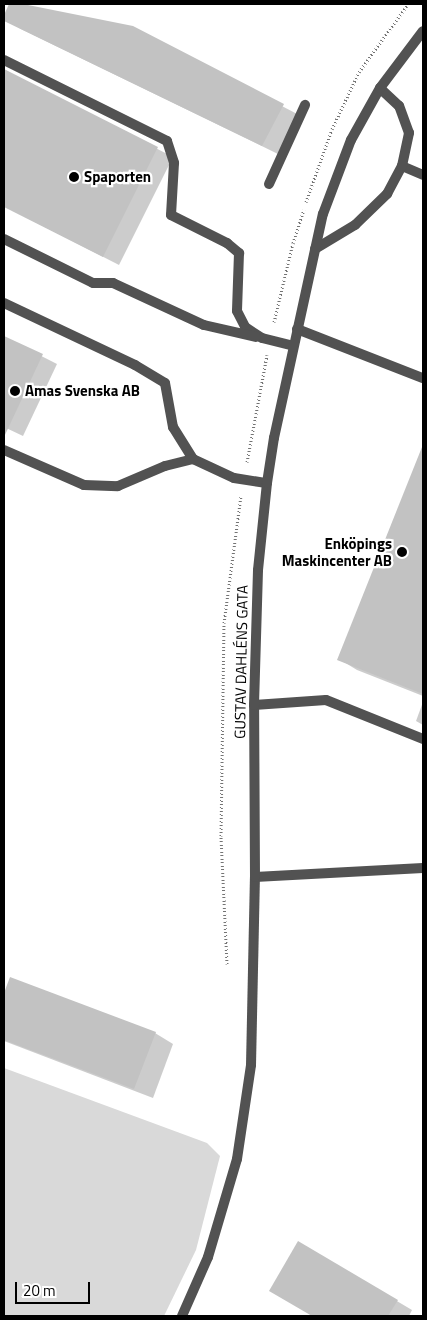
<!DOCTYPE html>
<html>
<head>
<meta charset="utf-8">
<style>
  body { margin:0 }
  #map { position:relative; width:427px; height:1320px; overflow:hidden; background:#fff; font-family:"Titillium Web",sans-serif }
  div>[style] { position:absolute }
  .green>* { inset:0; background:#d9d9d9 }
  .shadow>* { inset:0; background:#0003 }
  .building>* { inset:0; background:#c2c2c2 }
  .path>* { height:3px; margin-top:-1.5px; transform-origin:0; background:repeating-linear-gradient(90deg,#747474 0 1px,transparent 0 3.5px) }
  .service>* { height:10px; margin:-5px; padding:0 5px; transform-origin:5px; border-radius:5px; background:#525252 }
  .minor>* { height:10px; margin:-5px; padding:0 5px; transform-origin:5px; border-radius:5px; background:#525252 }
  .dots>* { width:14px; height:14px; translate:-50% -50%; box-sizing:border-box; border:2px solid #fff; border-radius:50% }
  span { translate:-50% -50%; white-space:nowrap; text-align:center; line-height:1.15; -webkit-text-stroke:4.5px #fff; paint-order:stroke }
  .poi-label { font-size:15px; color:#000; font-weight:700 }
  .left { translate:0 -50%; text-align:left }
  .right { translate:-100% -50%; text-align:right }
  .street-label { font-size:15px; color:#000 }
  .frame { position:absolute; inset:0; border:5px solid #000; pointer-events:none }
  .scale { position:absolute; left:15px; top:1282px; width:75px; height:22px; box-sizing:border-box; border:2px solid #000; border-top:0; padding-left:6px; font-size:15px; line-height:18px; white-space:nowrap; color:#000; -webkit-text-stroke:4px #fff; paint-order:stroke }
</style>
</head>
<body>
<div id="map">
  <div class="green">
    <div style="clip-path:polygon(4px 1068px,207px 1143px,220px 1156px,196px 1250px,164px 1316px,4px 1316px)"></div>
  </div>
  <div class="shadow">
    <div style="clip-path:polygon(11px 4px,133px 28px,301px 116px,280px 155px,21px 29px,4px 19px)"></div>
    <div style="clip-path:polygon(4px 70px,173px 157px,119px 265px,4px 206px)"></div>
    <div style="clip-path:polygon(4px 337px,57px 364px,23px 436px,4px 427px)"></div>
    <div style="clip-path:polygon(423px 447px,423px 696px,357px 670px,339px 659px)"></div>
    <div style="clip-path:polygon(423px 702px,423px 725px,416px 721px)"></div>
    <div style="clip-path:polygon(10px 979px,155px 1033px,173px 1044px,153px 1098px,4px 1041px,4px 996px)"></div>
    <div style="clip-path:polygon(299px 1243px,412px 1310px,409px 1316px,315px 1316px,271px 1291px)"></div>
  </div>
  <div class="building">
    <div style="clip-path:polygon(9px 4px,23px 4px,133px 26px,284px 104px,262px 146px,4px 21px,4px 15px)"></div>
    <div style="clip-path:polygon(4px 69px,158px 147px,103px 257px,4px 207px)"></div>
    <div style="clip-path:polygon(4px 336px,43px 354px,4px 437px)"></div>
    <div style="clip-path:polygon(422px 447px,423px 447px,423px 694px,337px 660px)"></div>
    <div style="clip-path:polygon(10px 977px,156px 1032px,134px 1089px,4px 1040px,4px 993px)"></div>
    <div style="clip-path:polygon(298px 1241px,398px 1300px,388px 1316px,312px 1316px,269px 1291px)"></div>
  </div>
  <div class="path">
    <div style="left:306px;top:202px;width:77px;rotate:-70.4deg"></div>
    <div style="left:332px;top:129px;width:63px;rotate:-64.7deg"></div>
    <div style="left:359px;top:72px;width:84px;rotate:-54.2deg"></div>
    <div style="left:274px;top:322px;width:81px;rotate:-76.5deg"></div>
    <div style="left:293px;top:243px;width:35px;rotate:-72deg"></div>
    <div style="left:247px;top:462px;width:109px;rotate:-79.4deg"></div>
    <div style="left:227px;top:964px;width:128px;rotate:-92.7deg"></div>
    <div style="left:221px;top:836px;width:213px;rotate:-89.2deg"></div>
    <div style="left:224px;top:623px;width:128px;rotate:-82.4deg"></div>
  </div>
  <div class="service">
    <div style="left:4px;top:60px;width:182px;rotate:26.4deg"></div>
    <div style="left:167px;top:141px;width:23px;rotate:72deg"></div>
    <div style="left:174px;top:163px;width:52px;rotate:93.3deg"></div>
    <div style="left:171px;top:215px;width:63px;rotate:26.6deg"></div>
    <div style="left:227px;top:243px;width:16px;rotate:40deg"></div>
    <div style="left:239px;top:253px;width:58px;rotate:92deg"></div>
    <div style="left:237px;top:311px;width:18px;rotate:63deg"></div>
    <div style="left:245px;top:327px;width:20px;rotate:33deg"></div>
    <div style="left:262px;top:338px;width:32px;rotate:14deg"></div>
    <div style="left:269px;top:184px;width:87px;rotate:-65.5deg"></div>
    <div style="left:4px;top:239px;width:99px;rotate:26.3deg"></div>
    <div style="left:93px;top:283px;width:20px"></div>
    <div style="left:113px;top:283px;width:100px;rotate:24.8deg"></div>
    <div style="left:204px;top:325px;width:53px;rotate:13deg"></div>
    <div style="left:4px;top:303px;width:145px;rotate:25.3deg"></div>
    <div style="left:135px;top:365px;width:35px;rotate:31deg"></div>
    <div style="left:165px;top:383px;width:45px;rotate:79.7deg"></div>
    <div style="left:173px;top:427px;width:38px;rotate:58deg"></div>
    <div style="left:193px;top:459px;width:45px;rotate:24.9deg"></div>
    <div style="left:234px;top:478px;width:33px;rotate:9deg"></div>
    <div style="left:297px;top:329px;width:135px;rotate:21.3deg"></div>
    <div style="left:4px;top:450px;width:87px;rotate:23.6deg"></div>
    <div style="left:84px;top:485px;width:34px;rotate:2deg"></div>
    <div style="left:118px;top:486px;width:51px;rotate:-23.1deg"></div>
    <div style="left:165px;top:466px;width:29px;rotate:-14deg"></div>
    <div style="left:254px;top:705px;width:72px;rotate:-4deg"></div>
    <div style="left:326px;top:700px;width:105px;rotate:21.9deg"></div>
  </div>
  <div class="minor">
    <div style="left:402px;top:166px;width:23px;rotate:23deg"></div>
    <div style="left:315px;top:249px;width:47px;rotate:-31deg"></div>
    <div style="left:355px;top:225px;width:45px;rotate:-44.1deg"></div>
    <div style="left:387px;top:194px;width:32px;rotate:-62deg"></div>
    <div style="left:402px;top:166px;width:34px;rotate:-78deg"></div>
    <div style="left:409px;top:133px;width:29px;rotate:-110deg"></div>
    <div style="left:399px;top:106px;width:26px;rotate:-137deg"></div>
    <div style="left:255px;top:877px;width:168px;rotate:-3.1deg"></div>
    <div style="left:182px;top:1316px;width:64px;rotate:-66.2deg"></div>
    <div style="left:208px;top:1257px;width:102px;rotate:-73.5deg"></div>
    <div style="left:237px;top:1159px;width:95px;rotate:-81.5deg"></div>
    <div style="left:251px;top:1065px;width:188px;rotate:-88.8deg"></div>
    <div style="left:255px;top:877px;width:172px;rotate:-90.3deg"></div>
    <div style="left:254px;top:705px;width:135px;rotate:-88.3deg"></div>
    <div style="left:258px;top:570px;width:87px;rotate:-84.1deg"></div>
    <div style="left:267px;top:483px;width:46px;rotate:-81.2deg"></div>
    <div style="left:274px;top:438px;width:229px;rotate:-77.7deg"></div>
    <div style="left:323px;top:214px;width:79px;rotate:-69.3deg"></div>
    <div style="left:351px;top:140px;width:60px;rotate:-60.9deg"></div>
    <div style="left:380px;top:88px;width:71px;rotate:-53deg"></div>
  </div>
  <div class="dots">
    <div style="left:74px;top:177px;background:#000"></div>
    <div style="left:15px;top:391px;background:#000"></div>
    <div style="left:402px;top:552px;background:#000"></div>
  </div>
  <div class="poi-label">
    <span class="left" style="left:84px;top:177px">Spaporten</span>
    <span class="left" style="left:25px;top:391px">Amas Svenska AB</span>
    <span class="right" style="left:392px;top:552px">Enköpings<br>Maskincenter AB</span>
  </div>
  <div class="street-label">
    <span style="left:241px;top:662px;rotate:-89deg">GUSTAV DAHLÉNS GATA</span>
  </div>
  <div class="frame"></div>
  <div class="scale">20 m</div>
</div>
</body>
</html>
